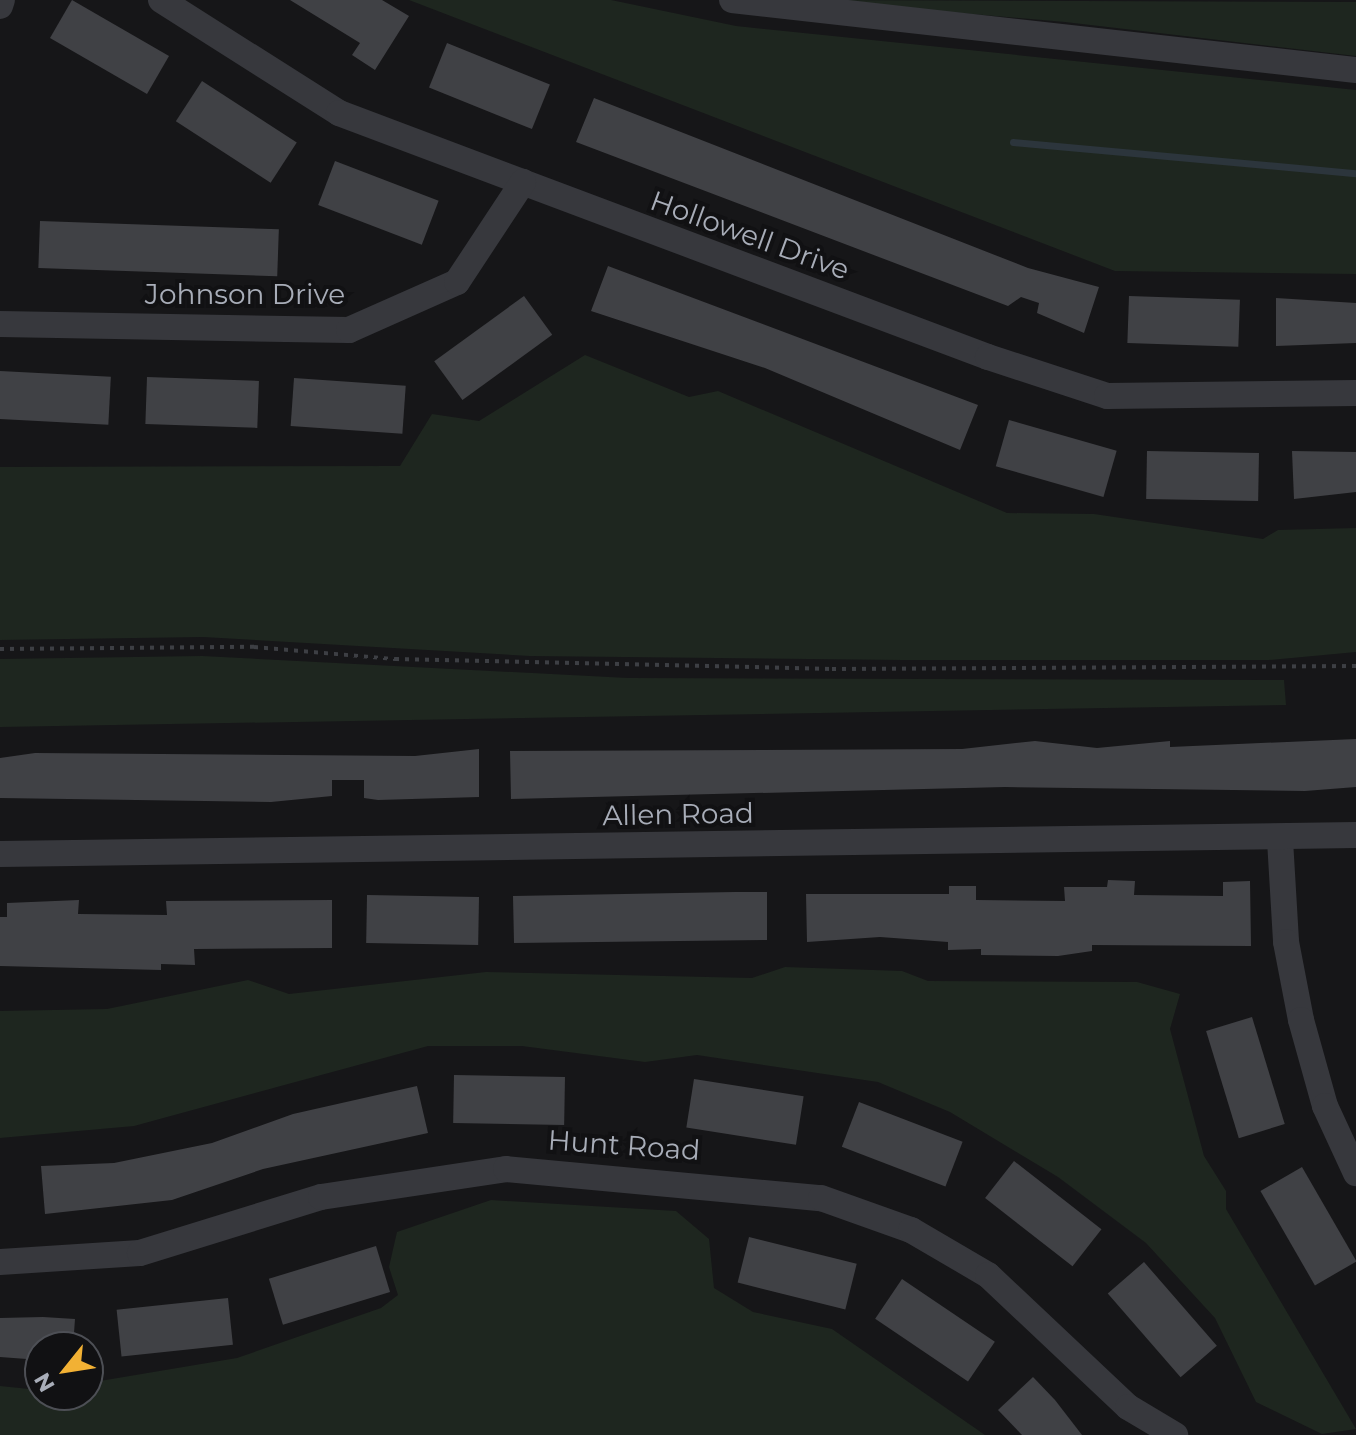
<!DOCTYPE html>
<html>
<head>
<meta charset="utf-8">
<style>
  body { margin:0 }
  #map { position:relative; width:1356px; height:1435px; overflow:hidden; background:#161618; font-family:Montserrat,sans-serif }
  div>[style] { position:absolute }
  .green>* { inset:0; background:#1e261f }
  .stream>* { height:7px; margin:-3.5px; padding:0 3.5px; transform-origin:3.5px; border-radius:3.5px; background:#2c353c }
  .building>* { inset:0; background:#404145; transform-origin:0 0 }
  .path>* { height:4px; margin-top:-2px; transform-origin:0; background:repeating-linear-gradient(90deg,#3d3f44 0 4px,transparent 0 10px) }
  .street>* { height:26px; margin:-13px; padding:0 13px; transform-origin:13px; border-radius:13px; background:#37383d }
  span { translate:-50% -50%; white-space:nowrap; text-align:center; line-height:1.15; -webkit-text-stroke:8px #111113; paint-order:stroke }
  .street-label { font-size:28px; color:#a8adb8 }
  .north { position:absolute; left:24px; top:1331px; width:80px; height:80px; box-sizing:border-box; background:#111113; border:2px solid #4d4f55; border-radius:50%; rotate:240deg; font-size:22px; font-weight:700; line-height:32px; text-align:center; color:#a8adb8 }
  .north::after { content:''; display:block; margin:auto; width:28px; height:36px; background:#f2b134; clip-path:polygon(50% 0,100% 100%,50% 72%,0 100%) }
</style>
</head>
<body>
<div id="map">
  <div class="green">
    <div style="clip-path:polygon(409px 0,611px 0,736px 26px,1356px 90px,1356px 274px,1115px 271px)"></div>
    <div style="clip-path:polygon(811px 0,1356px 2px,1356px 56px,1065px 22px)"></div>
    <div style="clip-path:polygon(585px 355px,689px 397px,718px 391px,1007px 513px,1094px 514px,1263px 539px,1278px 530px,1356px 528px,1356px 652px,1269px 660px,903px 660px,530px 656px,203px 637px,0 640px,0 467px,400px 466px,432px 414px,479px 421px)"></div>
    <div style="clip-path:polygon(202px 656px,628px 678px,1284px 680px,1286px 705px,0 727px,0 659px)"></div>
    <div style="clip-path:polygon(785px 967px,902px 971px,928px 981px,1137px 982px,1180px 994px,1170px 1029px,1204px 1156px,1226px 1191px,1226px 1209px,1356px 1429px,1322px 1434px,1256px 1402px,1215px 1318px,1146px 1243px,1058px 1177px,950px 1112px,878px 1082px,697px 1055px,645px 1062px,522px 1046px,428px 1046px,134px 1126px,0 1138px,0 1011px,107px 1009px,248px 980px,289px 994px,486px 972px,752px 978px)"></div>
    <div style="clip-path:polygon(491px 1200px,676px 1211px,709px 1239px,714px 1288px,753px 1312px,832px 1329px,985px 1435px,0 1435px,0 1386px,88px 1395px,88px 1383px,237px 1358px,381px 1308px,398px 1295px,389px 1267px,397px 1232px)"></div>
  </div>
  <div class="stream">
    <div style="left:1013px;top:142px;width:344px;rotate:5.2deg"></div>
  </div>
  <div class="building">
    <div style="left:72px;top:0;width:112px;height:44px;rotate:30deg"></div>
    <div style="clip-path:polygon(290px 0,382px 0,409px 16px,375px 70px,352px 55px,360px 43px)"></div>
    <div style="left:447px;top:43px;width:111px;height:48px;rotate:22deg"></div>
    <div style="left:202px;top:81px;width:113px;height:48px;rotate:33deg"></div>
    <div style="clip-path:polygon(594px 98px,1028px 268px,1099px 287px,1084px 333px,1037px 313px,1039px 303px,1021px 297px,1008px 306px,576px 142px)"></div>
    <div style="left:335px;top:161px;width:111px;height:47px;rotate:21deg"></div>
    <div style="left:40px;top:221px;width:239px;height:47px;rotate:2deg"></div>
    <div style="clip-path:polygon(608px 266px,978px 405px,960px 450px,765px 368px,591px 311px)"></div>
    <div style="left:524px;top:296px;width:48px;height:111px;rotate:54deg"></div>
    <div style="left:1129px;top:296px;width:111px;height:47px;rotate:2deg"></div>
    <div style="clip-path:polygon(1276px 298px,1356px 303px,1356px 343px,1276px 346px)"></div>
    <div style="left:0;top:371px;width:111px;height:48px;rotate:3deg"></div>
    <div style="left:147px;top:377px;width:112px;height:47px;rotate:2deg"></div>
    <div style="left:294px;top:378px;width:112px;height:48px;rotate:4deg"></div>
    <div style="left:1009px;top:420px;width:112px;height:48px;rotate:16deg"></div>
    <div style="left:1147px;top:451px;width:112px;height:48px;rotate:1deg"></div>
    <div style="clip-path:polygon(1292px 451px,1356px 452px,1356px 492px,1294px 499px)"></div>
    <div style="clip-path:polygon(1356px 739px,1356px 787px,1305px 791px,1005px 787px,511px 799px,510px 751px,962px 749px,1035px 741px,1097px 748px,1170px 741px,1170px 747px)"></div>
    <div style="clip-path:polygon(479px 749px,479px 797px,378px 800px,364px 798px,364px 780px,332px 780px,332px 796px,271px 802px,0 798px,0 758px,35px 753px,415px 756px)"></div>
    <div style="clip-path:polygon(1108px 880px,1135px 881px,1134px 895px,1223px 896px,1223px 882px,1250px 881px,1251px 946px,1092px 945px,1092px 951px,1058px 956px,981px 955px,981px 949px,948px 950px,948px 942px,880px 937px,807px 942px,806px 894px,949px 894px,949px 886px,976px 886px,976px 900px,1065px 901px,1064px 887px,1107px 887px)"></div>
    <div style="clip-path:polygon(735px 892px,767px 892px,767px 940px,514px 943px,513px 896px)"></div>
    <div style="left:479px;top:897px;width:48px;height:112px;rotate:91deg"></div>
    <div style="clip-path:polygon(79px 900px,78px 914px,167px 915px,166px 901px,332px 900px,332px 948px,194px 949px,195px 965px,161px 964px,161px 970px,0 966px,0 917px,7px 917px,7px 903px)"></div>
    <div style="left:1252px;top:1017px;width:112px;height:48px;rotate:73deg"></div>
    <div style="left:454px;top:1075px;width:111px;height:48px;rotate:1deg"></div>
    <div style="left:694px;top:1079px;width:111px;height:49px;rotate:9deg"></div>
    <div style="clip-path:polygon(417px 1086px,428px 1133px,263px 1169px,172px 1200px,45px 1214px,41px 1166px,114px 1163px,212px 1143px,293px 1114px)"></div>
    <div style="left:859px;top:1102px;width:111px;height:48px;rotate:21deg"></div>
    <div style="left:1014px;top:1161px;width:111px;height:47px;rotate:38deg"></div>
    <div style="left:1302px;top:1167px;width:109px;height:48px;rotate:60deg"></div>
    <div style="left:749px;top:1237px;width:111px;height:47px;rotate:14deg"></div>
    <div style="left:376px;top:1246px;width:48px;height:112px;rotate:73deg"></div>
    <div style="left:1144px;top:1262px;width:111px;height:48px;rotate:49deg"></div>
    <div style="left:902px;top:1279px;width:112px;height:48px;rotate:34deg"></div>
    <div style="left:228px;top:1298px;width:47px;height:112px;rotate:84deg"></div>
    <div style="clip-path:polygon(43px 1317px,75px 1319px,73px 1347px,40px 1347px,40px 1360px,0 1357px,0 1318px)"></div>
    <div style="clip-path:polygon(1033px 1377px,1055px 1400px,1082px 1435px,1022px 1435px,998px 1410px)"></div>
  </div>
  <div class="path">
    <div style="left:0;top:649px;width:254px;rotate:-0.5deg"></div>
    <div style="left:254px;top:647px;width:142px;rotate:4.9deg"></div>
    <div style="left:395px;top:659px;width:437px;rotate:1.3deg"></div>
    <div style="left:832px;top:669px;width:524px;rotate:-0.33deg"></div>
  </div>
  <div class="street">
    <div style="left:161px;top:0;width:211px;rotate:32.4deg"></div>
    <div style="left:339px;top:113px;width:693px;rotate:20.6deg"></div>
    <div style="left:988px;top:357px;width:125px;rotate:18.1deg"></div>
    <div style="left:1107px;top:396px;width:249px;rotate:-0.7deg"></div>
    <div style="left:732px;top:0;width:628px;rotate:6.4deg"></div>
    <div style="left:0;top:6px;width:6px;rotate:-72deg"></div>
    <div style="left:0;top:324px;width:349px;rotate:1deg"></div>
    <div style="left:349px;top:330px;width:118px;rotate:-24deg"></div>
    <div style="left:457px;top:282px;width:120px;rotate:-56.6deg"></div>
    <div style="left:1280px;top:840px;width:102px;rotate:86.6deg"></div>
    <div style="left:1286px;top:942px;width:79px;rotate:79.1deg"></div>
    <div style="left:1301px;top:1020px;width:89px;rotate:74.4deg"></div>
    <div style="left:1325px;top:1106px;width:74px;rotate:65.2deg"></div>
    <div style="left:0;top:854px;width:1356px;rotate:-0.8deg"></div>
    <div style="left:0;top:1262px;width:140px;rotate:-3.7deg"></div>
    <div style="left:140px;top:1253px;width:189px;rotate:-17.2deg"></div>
    <div style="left:321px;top:1197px;width:187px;rotate:-8.6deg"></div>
    <div style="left:506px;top:1169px;width:316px;rotate:5.3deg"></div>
    <div style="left:821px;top:1198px;width:96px;rotate:19.6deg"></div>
    <div style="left:911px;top:1230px;width:89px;rotate:30.3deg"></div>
    <div style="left:988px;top:1275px;width:192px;rotate:43.3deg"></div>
    <div style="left:1128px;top:1407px;width:55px;rotate:30.8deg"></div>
  </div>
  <div class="street-label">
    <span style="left:750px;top:235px;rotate:20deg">Hollowell Drive</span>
    <span style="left:245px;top:294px">Johnson Drive</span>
    <span style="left:678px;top:814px;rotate:-1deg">Allen Road</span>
    <span style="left:624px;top:1145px;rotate:4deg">Hunt Road</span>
  </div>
  <div class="north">N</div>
</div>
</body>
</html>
